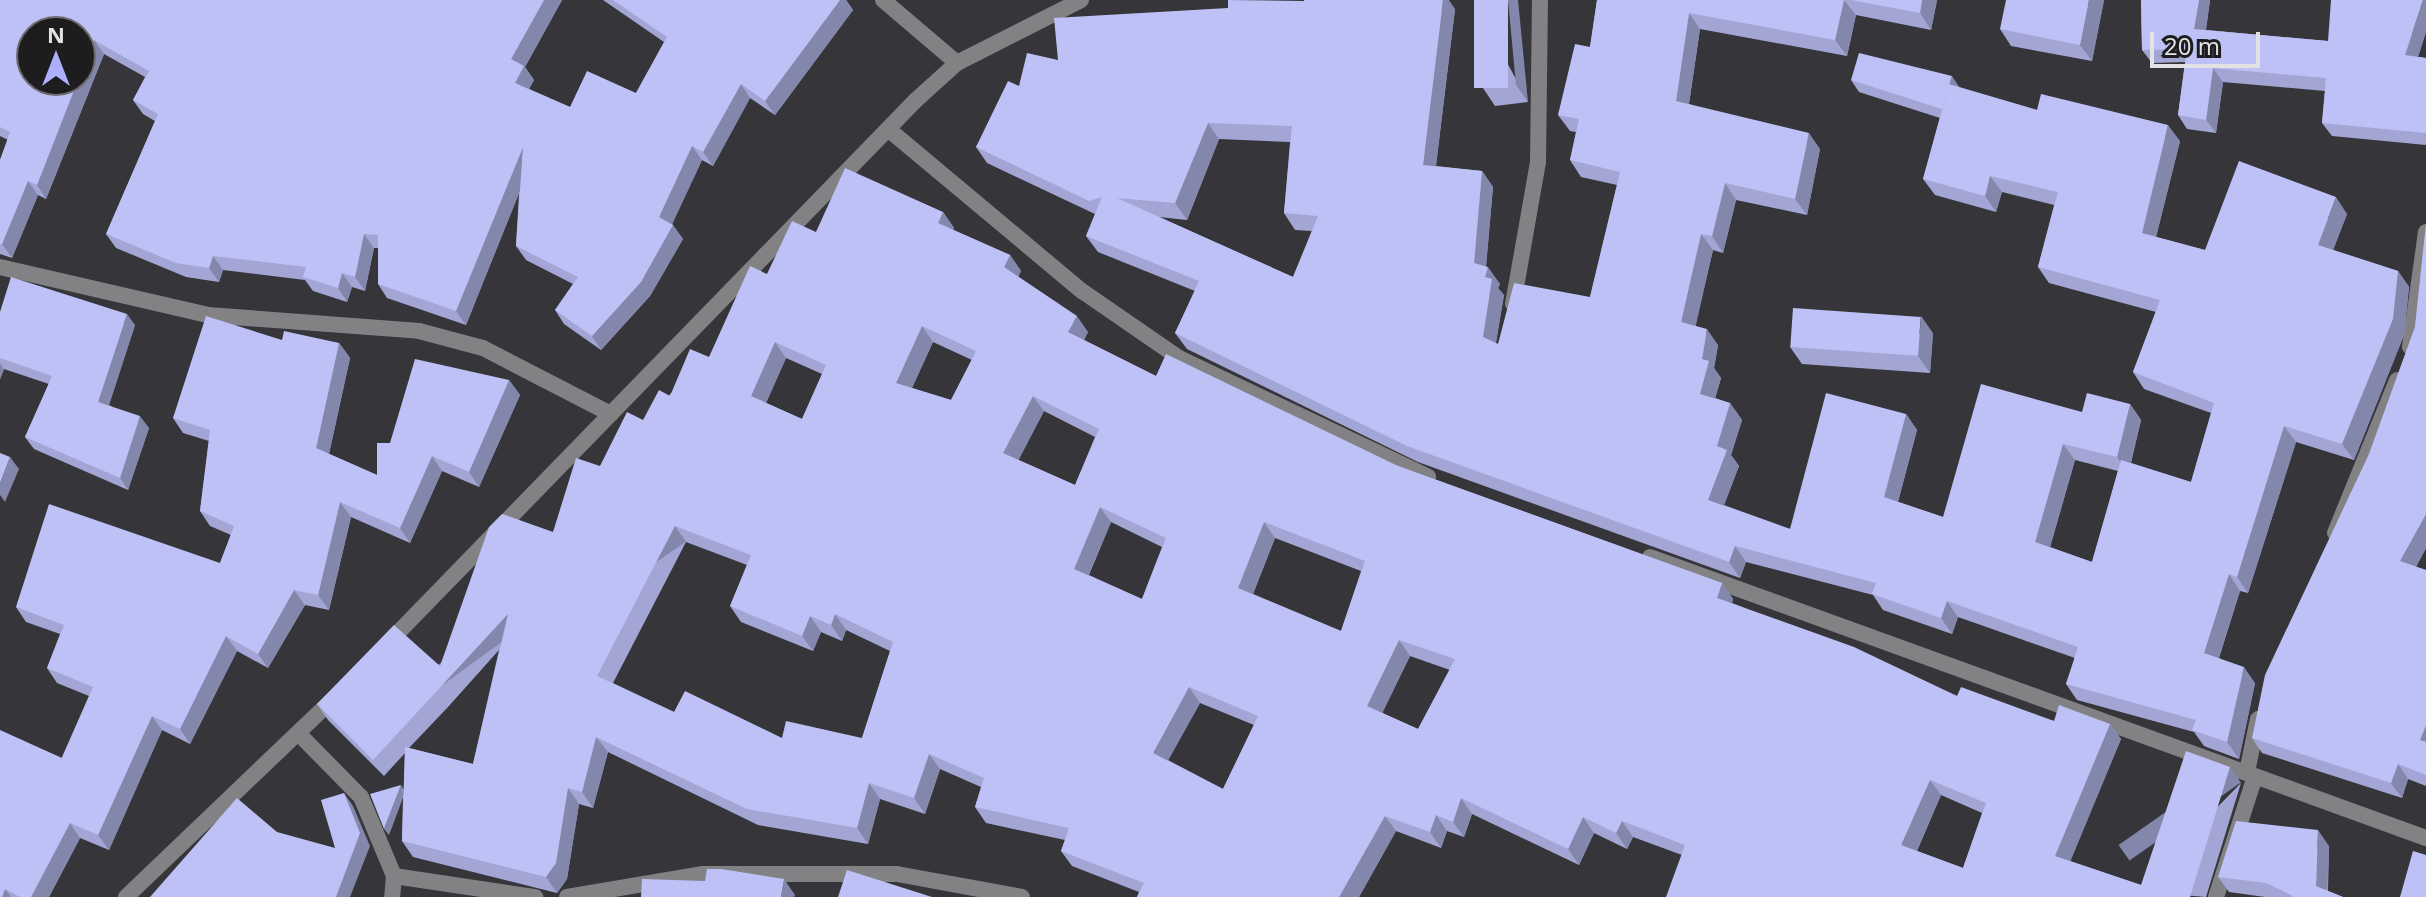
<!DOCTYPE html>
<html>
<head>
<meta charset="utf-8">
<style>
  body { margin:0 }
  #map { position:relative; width:2426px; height:897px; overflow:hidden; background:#35353a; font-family:"Open Sans",sans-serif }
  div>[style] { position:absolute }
  .minor>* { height:16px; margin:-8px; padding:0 8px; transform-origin:8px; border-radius:8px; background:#828285 }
  .tertiary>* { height:16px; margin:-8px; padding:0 8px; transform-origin:8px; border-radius:8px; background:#828285 }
  .wall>* { inset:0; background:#a3a6d4 }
  .shaded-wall>* { inset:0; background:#8487ac; transform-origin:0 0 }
  .building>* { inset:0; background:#bdc1f6; transform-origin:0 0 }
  span { translate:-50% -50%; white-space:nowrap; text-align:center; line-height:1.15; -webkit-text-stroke:8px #1d1d1f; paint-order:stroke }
  .north { position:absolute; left:16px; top:16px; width:80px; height:80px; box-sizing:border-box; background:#1d1d1f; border:2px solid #6c6c6e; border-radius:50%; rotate:0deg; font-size:22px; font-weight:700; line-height:32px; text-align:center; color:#e2e2e5 }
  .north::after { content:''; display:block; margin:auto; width:28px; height:36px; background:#acaffb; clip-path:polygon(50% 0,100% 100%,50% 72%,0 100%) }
  .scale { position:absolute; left:2150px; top:32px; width:110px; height:36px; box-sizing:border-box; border:4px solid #e2e2e5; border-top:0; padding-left:10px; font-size:24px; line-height:28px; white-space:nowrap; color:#e2e2e5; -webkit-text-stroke:6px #1d1d1f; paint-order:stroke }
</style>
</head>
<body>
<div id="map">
  <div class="minor">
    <div style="left:883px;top:0;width:97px;rotate:40.4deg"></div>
    <div style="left:888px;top:129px;width:253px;rotate:39.9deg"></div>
    <div style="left:1082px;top:291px;width:118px;rotate:34.6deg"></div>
    <div style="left:1179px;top:358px;width:276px;rotate:25.5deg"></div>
    <div style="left:0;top:267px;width:213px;rotate:13deg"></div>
    <div style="left:208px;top:315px;width:212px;rotate:4.3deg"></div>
    <div style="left:419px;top:331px;width:66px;rotate:14.9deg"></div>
    <div style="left:483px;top:348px;width:144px;rotate:27.3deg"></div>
    <div style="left:1513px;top:304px;width:144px;rotate:-80deg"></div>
    <div style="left:1538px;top:162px;width:162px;rotate:-89.3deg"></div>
    <div style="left:2410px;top:347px;width:116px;rotate:-82.1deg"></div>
    <div style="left:2335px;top:533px;width:165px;rotate:-67.9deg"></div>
    <div style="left:1650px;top:557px;width:825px;rotate:19.91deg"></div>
    <div style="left:299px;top:734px;width:88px;rotate:45.5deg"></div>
    <div style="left:361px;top:797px;width:86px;rotate:67.3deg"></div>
    <div style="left:394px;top:876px;width:21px;rotate:95deg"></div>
    <div style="left:2247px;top:772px;width:54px;rotate:-78.3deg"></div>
    <div style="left:394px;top:876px;width:143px;rotate:8.5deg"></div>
    <div style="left:567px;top:897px;width:138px;rotate:-9.6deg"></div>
    <div style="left:703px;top:874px;width:194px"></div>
    <div style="left:897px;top:874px;width:127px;rotate:10.4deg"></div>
    <div style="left:2216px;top:897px;width:124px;rotate:-72.1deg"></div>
  </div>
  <div class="tertiary">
    <div style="left:386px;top:645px;width:760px;rotate:-45.8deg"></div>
    <div style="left:916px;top:100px;width:55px;rotate:-42.1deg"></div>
    <div style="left:957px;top:63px;width:139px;rotate:-26.9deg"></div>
    <div style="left:126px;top:897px;width:291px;rotate:-43.7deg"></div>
  </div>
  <div class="wall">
    <div style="clip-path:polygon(0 0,562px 0,525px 67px,534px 80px,529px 89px,570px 107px,636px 93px,664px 42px,603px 0,846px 0,853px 10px,775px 115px,750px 98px,713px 166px,702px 160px,672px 224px,683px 239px,650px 296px,601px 350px,564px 324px,555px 310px,573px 284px,526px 260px,516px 246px,519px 193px,466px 325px,387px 298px,378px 284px,378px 248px,374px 248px,365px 291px,352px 287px,347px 302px,313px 291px,305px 280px,223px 270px,219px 282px,186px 277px,116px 248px,106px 234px,155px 121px,143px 114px,133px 100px,145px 77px,104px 54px,46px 199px,38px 195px,12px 258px,0 254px,0 160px,8px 140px,0 136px)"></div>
    <div style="clip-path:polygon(1474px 0,1528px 102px,1495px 106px,1483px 88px)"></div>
    <div style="clip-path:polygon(evenodd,1597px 0,1937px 0,1931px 30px,1856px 15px,1847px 56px,1700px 29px,1689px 104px,1820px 149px,1807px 215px,1736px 200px,1723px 253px,1713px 250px,1695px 325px,1718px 345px,1714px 368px,1721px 378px,1715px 398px,1730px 403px,1742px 420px,1731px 455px,1739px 466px,1724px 505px,1790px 529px,1906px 414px,1917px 430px,1898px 502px,1943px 517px,2082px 412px,2130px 404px,2141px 420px,2131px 463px,2191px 482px,2211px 413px,2144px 389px,2133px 372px,2156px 312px,2049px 283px,2038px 267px,2054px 205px,2002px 192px,1996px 212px,1935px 195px,1923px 179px,1940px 118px,1859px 92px,1851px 80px,1960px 88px,2037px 110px,2180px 141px,2156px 237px,2205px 250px,2347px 214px,2333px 250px,2398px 271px,2409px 287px,2404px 335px,2354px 460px,2296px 442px,2248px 593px,2240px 591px,2219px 658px,2255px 683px,2239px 759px,2204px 746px,2194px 732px,2077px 700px,2066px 684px,2075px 658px,1958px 617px,1952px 634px,1883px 610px,1873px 595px,1746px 562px,1740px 578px,1418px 462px,1187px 349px,1175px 333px,1195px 291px,1098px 252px,1086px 236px,1095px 214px,987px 163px,976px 147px,1019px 86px,1058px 60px,1455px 9px,1436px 166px,1482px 171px,1493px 187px,1486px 267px,1500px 284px,1498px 288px,1504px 295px,1496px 343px,1498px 344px,1590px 297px,1617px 185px,1581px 177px,1570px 160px,1576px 132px,1570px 131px,1558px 115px,1590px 47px,1597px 0,1219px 139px,1290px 142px,1284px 213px,1295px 230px,1312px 231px,1293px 277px,1159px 217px,1187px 220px,1219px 139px,1597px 0,2075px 460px,2118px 471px,2092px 562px,2050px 547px,2075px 460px)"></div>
    <div style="clip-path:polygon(2104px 0,2092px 61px,2011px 46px,2000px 29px)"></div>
    <div style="clip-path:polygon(2141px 0,2210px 0,2206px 30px,2328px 41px,2426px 32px,2418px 57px,2426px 58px,2426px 145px,2332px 136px,2322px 123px,2325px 91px,2223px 82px,2216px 133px,2187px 129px,2178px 115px,2185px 62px,2152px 63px,2142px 50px)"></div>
    <div style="clip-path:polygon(evenodd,943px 212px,954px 228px,953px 230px,1010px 255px,1021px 271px,1018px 277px,1088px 332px,1084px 340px,1156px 376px,1398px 466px,1722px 583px,1733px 599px,1732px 603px,1957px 696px,2054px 721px,2110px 724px,2121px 739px,2070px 861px,2141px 885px,2241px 783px,2206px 897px,1682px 855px,1633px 837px,1627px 849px,1594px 833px,1579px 865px,1472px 814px,1464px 837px,1447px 831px,1441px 848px,1396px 831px,1359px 897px,1137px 897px,1139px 892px,1072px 866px,1061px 851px,1065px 840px,986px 823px,975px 807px,981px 787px,940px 769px,925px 814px,880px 799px,868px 844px,758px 825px,608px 752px,593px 808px,579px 804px,567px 879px,557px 893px,413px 857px,402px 841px,403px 797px,389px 835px,404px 789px,405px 753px,384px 776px,328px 720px,317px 704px,440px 666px,553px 532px,600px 466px,643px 420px,709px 357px,767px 274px,816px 232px,943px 212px,933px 342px,972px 360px,951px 400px,912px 388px,933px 342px,943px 212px,786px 358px,822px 374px,802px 419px,766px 403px,786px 358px,943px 212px,1044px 411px,1095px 437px,1075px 485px,1018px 460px,1044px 411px,943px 212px,1111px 522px,1162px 547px,1142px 599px,1089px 575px,1111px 522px,943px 212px,1275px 538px,1361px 571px,1341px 631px,1253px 594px,1275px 538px,943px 212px,686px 542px,747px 565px,730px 606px,741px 622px,813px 651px,821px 632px,842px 641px,846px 630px,890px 651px,862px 738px,782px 738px,674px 712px,613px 683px,686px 542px,943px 212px,499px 650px,473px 764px,409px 748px,448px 707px,499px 650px,943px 212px,1410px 656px,1450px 670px,1418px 729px,1382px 713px,1410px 656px,943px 212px,1200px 703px,1254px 725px,1223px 789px,1168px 760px,1200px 703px,943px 212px,1941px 795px,1982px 813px,1963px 868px,1917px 851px,1941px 795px)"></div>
    <div style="clip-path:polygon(2426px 224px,2426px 548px,2416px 567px,2426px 570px,2426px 786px,2408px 779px,2402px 798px,2262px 753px,2252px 738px,2369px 454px,2415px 327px)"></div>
    <div style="clip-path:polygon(0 312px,135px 325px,109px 405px,149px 428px,128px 490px,34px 449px,25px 437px,49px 384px,4px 369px,0 379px)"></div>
    <div style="clip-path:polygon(1933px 333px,1930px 373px,1802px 364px,1790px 347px)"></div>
    <div style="clip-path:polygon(282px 340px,339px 343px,350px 358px,329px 454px,377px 475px,390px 443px,509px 380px,520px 395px,479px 487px,442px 471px,410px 543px,351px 517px,329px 610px,305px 605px,268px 668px,237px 651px,190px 744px,162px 730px,109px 850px,80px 838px,49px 897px,0 897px,89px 696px,57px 683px,47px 668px,60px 634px,26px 622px,16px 607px,220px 563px,231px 535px,210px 526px,200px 511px,209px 441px,183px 433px,173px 418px)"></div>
    <div style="clip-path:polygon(2329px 846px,2328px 891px,2343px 897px,2265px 897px,2229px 892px,2218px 877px)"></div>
  </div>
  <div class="shaded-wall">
    <div style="clip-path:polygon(544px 0,562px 0,525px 67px,534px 80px,525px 97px,515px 83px,511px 59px)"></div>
    <div style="clip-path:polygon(840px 0,846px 0,853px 10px,775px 115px,765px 101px)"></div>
    <div style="clip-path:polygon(1443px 0,1449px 0,1455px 9px,1434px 181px,1423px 165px)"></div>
    <div style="clip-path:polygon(1508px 0,1518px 0,1528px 102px,1516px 85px)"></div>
    <div style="clip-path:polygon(1844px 0,1856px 15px,1847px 56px,1835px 40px)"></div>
    <div style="clip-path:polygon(1922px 0,1937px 0,1931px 30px,1920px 13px)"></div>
    <div style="clip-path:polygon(2089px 0,2104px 0,2092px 61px,2080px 45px)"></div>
    <div style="clip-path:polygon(2199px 0,2210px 0,2204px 42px,2194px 29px)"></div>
    <div style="clip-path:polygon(2423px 0,2426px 0,2426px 32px,2414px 69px,2405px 55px)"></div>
    <div style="clip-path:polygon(1689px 13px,1700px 29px,1687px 117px,1676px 101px)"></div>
    <div style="clip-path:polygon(94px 40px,104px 54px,46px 199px,37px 185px,78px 80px,80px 80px,80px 75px)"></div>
    <div style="clip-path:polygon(2213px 68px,2223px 82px,2216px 133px,2206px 120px)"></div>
    <div style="clip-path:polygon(1952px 76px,1960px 88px,1942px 109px)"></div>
    <div style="clip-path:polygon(741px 84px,750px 98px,713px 166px,703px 152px)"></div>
    <div style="clip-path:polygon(1208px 123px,1219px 139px,1187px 220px,1175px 203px)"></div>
    <div style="clip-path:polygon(2168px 125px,2180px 141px,2153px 249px,2142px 233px)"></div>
    <div style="clip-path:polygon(1809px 133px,1820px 149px,1807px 215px,1795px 199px)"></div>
    <div style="clip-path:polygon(692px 146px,702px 160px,669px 231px,659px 217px)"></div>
    <div style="clip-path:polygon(523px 147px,532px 161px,466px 325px,456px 311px)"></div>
    <div style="clip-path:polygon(1482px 171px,1493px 187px,1485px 277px,1488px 267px,1500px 284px,1498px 288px,1504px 295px,1494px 353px,1483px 337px,1474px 263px)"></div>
    <div style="clip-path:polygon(1990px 176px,2002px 192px,1996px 212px,1985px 196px)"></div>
    <div style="clip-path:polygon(28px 181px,38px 195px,12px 258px,2px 244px)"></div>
    <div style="clip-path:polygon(1725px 183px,1736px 200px,1723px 253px,1712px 236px)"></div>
    <div style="clip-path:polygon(2336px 197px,2347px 214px,2329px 261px,2318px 245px)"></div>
    <div style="clip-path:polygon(943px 212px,954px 228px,949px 239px,938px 223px)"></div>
    <div style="clip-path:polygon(673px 225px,683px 239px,650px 296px,601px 350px,592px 336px)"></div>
    <div style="clip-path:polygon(364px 234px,374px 248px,365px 291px,355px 277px)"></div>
    <div style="clip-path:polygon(1701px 234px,1713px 250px,1693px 338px,1681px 322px)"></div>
    <div style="clip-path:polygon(1010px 255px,1021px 271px,1015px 283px,1004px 267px)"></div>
    <div style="clip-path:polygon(213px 256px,223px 270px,219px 282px,209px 268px)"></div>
    <div style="clip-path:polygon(2398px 271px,2409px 287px,2404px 335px,2354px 460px,2342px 444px)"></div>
    <div style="clip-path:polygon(342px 273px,352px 287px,347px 302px,338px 288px)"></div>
    <div style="clip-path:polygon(127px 314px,135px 325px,106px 414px,98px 402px)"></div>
    <div style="clip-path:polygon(1077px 316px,1088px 332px,1079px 348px,1068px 332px)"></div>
    <div style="clip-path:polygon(1921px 316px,1933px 333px,1930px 373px,1918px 356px)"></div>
    <div style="clip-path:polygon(922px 326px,933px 342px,907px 398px,896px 383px)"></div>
    <div style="clip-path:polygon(1707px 329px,1718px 345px,1714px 368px,1721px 378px,1712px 410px,1700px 394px,1702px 359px)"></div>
    <div style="clip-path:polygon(775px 342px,786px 358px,762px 412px,751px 396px)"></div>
    <div style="clip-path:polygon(339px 343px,350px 358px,327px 463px,316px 448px)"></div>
    <div style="clip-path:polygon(0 363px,4px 369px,0 379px)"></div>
    <div style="clip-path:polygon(509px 380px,520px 395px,479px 487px,469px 472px)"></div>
    <div style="clip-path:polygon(1033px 396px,1044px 411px,1014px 469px,1003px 453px)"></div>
    <div style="clip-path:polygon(1730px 403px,1742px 420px,1731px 455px,1739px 466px,1720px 516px,1708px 500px,1717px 446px)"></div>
    <div style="clip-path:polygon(2130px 404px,2141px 420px,2128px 474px,2117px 457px)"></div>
    <div style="clip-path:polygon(1906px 414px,1917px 430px,1895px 513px,1884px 497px)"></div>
    <div style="clip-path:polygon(140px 416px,149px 428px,128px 490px,120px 478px)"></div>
    <div style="clip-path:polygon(2284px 426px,2296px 442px,2248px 593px,2237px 577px)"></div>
    <div style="clip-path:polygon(2063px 444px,2075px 460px,2047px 558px,2035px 542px)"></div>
    <div style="clip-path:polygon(432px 456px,442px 471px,410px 543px,400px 528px)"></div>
    <div style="clip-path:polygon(10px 457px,19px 469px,5px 502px,0 495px,0 483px)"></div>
    <div style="clip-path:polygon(340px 502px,351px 517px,329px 610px,318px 595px)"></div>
    <div style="clip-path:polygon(1100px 507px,1111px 522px,1085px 584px,1074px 569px)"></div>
    <div style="clip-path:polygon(2426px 514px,2426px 548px,2411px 576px,2400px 561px)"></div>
    <div style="clip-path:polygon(1264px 522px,1275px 538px,1249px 604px,1238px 588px)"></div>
    <div style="left:675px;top:526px;width:19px;height:169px;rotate:55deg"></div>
    <div style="clip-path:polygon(1735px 546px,1746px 562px,1740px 578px,1729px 562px)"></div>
    <div style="clip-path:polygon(2229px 574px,2240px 591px,2215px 670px,2204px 653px)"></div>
    <div style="clip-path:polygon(1722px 583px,1733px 599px,1728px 614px,1717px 598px)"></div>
    <div style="clip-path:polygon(294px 590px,305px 605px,268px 668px,258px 654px)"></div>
    <div style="clip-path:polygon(1947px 601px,1958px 617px,1952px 634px,1941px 618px)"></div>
    <div style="left:508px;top:614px;width:19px;height:199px;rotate:54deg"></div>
    <div style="clip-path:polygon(835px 614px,846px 630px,842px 641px,831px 625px)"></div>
    <div style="clip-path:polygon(810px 616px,821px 632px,813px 651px,802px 636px)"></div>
    <div style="clip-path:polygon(226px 636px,237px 651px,190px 744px,180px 729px)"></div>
    <div style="clip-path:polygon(1399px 640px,1410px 656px,1378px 722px,1367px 706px)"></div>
    <div style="clip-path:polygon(2244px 667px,2255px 683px,2239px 759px,2227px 742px)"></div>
    <div style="clip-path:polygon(1189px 687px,1200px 703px,1164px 768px,1153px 753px)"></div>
    <div style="clip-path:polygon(152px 716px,162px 730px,109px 850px,98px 835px)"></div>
    <div style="clip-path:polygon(2110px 724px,2121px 739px,2066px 872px,2055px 856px)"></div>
    <div style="clip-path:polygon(2426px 725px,2426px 748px,2420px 740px)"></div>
    <div style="clip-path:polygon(596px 737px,608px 752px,593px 808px,582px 792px)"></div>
    <div style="clip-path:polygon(929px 754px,940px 769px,925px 814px,914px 798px)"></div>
    <div style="clip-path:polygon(2398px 764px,2408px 779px,2402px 798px,2391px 783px)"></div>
    <div style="left:2230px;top:767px;width:19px;height:136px;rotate:55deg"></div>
    <div style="clip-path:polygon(1930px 780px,1941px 795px,1912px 861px,1901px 845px)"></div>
    <div style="clip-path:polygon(869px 783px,880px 799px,868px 844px,857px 828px)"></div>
    <div style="clip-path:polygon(401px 785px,405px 791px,389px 835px,384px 829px)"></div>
    <div style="clip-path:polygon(568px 788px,579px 804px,567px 879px,557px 893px,546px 877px)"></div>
    <div style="clip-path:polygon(344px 793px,353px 806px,370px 846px,350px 897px,336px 897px)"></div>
    <div style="clip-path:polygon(1461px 798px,1472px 814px,1464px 837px,1453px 822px)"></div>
    <div style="clip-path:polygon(1436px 815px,1447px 831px,1441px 848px,1430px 832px)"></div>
    <div style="clip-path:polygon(1385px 816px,1396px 831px,1359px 897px,1339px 897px)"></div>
    <div style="clip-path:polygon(1583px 817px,1594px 833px,1579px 865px,1568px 849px)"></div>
    <div style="clip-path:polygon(1622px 821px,1633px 837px,1627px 849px,1616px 833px)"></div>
    <div style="clip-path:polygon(70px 823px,80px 838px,49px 897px,31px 897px)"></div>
    <div style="clip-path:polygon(2318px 830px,2329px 846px,2327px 897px,2316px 886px)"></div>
    <div style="clip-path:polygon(784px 879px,795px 895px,794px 897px,781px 897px)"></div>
    <div style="clip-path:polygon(5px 889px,11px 897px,2px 897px)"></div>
  </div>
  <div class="building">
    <div style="clip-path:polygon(0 0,544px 0,511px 59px,524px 66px,515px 83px,570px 107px,587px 71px,636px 93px,667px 37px,613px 0,840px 0,765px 101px,741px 84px,703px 152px,692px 146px,659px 217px,673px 225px,641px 282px,592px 336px,555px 310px,578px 277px,516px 246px,523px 147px,456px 311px,378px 284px,378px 235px,364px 234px,355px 277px,342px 273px,338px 288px,303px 277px,306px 267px,213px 256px,209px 268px,176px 263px,106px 234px,158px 114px,133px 100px,149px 71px,94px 40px,80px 75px,80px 32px,32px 32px,32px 80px,78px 80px,37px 185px,28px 181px,2px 244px,0 244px,0 160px,10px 132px,0 127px)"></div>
    <div style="clip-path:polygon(evenodd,1228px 0,1304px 1px,1304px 0,1443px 0,1423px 165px,1482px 171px,1474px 263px,1488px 267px,1485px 277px,1492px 279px,1483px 337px,1498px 344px,1514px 283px,1590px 297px,1620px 172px,1570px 160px,1579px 119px,1558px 115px,1575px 44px,1590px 47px,1597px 0,1844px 0,1835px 40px,1689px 13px,1676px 101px,1809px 133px,1795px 199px,1725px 183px,1712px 236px,1701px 234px,1681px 322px,1707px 329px,1702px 359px,1709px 361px,1700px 394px,1730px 403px,1717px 446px,1727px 450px,1708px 500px,1790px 529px,1826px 393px,1906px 414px,1884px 497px,1943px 517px,1981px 384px,2082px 412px,2087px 393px,2130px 404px,2117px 457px,2063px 444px,2035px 542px,2092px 562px,2121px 460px,2191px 482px,2214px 403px,2133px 372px,2160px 300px,2038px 267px,2058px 192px,1990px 176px,1985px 196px,1923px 179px,1949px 84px,2037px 110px,2041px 94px,2168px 125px,2142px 233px,2205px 250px,2239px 161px,2336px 197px,2318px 245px,2398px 271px,2393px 319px,2342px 444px,2284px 426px,2237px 577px,2229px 574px,2204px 653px,2244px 667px,2227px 742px,2192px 730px,2196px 720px,2066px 684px,2078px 647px,1947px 601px,1941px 618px,1872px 594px,1876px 583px,1735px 546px,1729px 562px,1407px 446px,1175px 333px,1199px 281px,1086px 236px,1102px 197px,1089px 201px,976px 147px,1008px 81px,1019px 86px,1027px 53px,1058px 60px,1054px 18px,1228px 8px,1228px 0,1208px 123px,1292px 126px,1284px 213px,1318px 216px,1293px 277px,1117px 198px,1175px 203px,1208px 123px)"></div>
    <div style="left:1474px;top:0;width:34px;height:88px"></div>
    <div style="clip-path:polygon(1851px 0,1922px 0,1920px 13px)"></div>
    <div style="clip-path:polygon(2006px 0,2089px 0,2080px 45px,2000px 29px)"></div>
    <div style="clip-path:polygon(2141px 0,2199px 0,2194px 29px,2328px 41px,2331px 0,2423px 0,2405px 55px,2426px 58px,2426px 133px,2322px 123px,2326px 78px,2213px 68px,2206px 120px,2178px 115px,2187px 49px,2142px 50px)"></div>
    <div style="clip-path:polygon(1859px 53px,1952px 76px,1942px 109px,1851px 80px)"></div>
    <div style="clip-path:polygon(evenodd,845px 168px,943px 212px,938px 223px,1010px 255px,1004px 267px,1077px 316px,1068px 332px,1156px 376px,1166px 354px,1398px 466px,1722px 583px,1717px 598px,1854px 647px,1957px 696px,1961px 687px,2054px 721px,2059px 705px,2110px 724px,2055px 856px,2141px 885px,2186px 751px,2230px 767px,2190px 897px,1666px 897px,1685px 845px,1622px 821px,1616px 833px,1583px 817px,1568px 849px,1461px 798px,1453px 822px,1436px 815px,1430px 832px,1385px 816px,1339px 897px,1137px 897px,1144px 883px,1061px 851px,1069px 828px,975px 807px,984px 778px,929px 754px,914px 798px,869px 783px,857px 828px,747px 809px,596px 737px,582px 792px,568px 788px,556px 863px,546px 877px,402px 841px,405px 747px,473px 764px,508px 614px,373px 760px,317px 704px,394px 625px,440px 666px,489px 527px,502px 514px,553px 532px,576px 458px,600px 466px,627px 412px,643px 420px,659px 390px,670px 396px,690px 349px,709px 357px,750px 266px,767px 274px,792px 221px,816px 232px,845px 168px,922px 326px,976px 351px,951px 400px,896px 383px,922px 326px,845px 168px,775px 342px,826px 365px,802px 419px,751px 396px,775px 342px,845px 168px,1033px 396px,1099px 429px,1075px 485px,1003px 453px,1033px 396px,845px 168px,1100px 507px,1166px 538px,1142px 599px,1074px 569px,1100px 507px,845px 168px,1264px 522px,1365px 561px,1341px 631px,1238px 588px,1264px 522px,845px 168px,675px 526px,751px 555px,730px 606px,802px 636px,810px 616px,831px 625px,835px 614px,893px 642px,862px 738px,786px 721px,782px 738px,685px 691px,674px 712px,597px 676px,675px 526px,845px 168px,1399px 640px,1455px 659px,1418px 729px,1367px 706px,1399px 640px,845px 168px,1189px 687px,1258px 716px,1223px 789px,1153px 753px,1189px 687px,845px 168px,1930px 780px,1986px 803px,1963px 868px,1901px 845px,1930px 780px)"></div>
    <div style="clip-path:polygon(2426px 224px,2426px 514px,2400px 561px,2426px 570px,2426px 725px,2420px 740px,2426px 742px,2426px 775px,2398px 764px,2391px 783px,2252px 738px,2265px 675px,2369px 454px,2415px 327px)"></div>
    <div style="clip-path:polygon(11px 277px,127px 314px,98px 402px,140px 416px,120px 478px,25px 437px,52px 376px,0 358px,0 312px)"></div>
    <div style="left:1793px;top:308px;width:128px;height:39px;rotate:4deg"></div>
    <div style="clip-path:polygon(206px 316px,282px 340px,284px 331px,339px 343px,316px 448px,377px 475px,377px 443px,390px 443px,415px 359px,509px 380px,469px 472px,432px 456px,400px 528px,340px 502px,318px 595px,294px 590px,258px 654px,226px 636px,180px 729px,152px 716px,98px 835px,70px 823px,31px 897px,20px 897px,5px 889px,2px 897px,0 897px,0 730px,62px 758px,93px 687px,47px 668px,64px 625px,16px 607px,49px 504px,220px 563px,234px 526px,200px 511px,210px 430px,173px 418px)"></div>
    <div style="clip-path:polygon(0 453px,10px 457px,0 483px)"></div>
    <div style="clip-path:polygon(401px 785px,384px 829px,370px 794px)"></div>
    <div style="clip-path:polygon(344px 793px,360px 833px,336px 897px,150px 897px,237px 798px,277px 832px,335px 848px,321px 800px)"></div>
    <div style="clip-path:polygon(2236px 821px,2318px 830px,2316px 886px,2343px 897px,2293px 897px,2293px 896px,2266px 883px,2218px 877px)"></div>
    <div style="clip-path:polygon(2413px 851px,2426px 855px,2426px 897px,2400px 897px)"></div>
    <div style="clip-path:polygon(707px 869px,721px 869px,784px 879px,781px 897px,641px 897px,642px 879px,705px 881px)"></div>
    <div style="clip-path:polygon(847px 870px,932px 897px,838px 897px)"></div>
  </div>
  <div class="north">N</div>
  <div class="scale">20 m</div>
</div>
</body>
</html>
